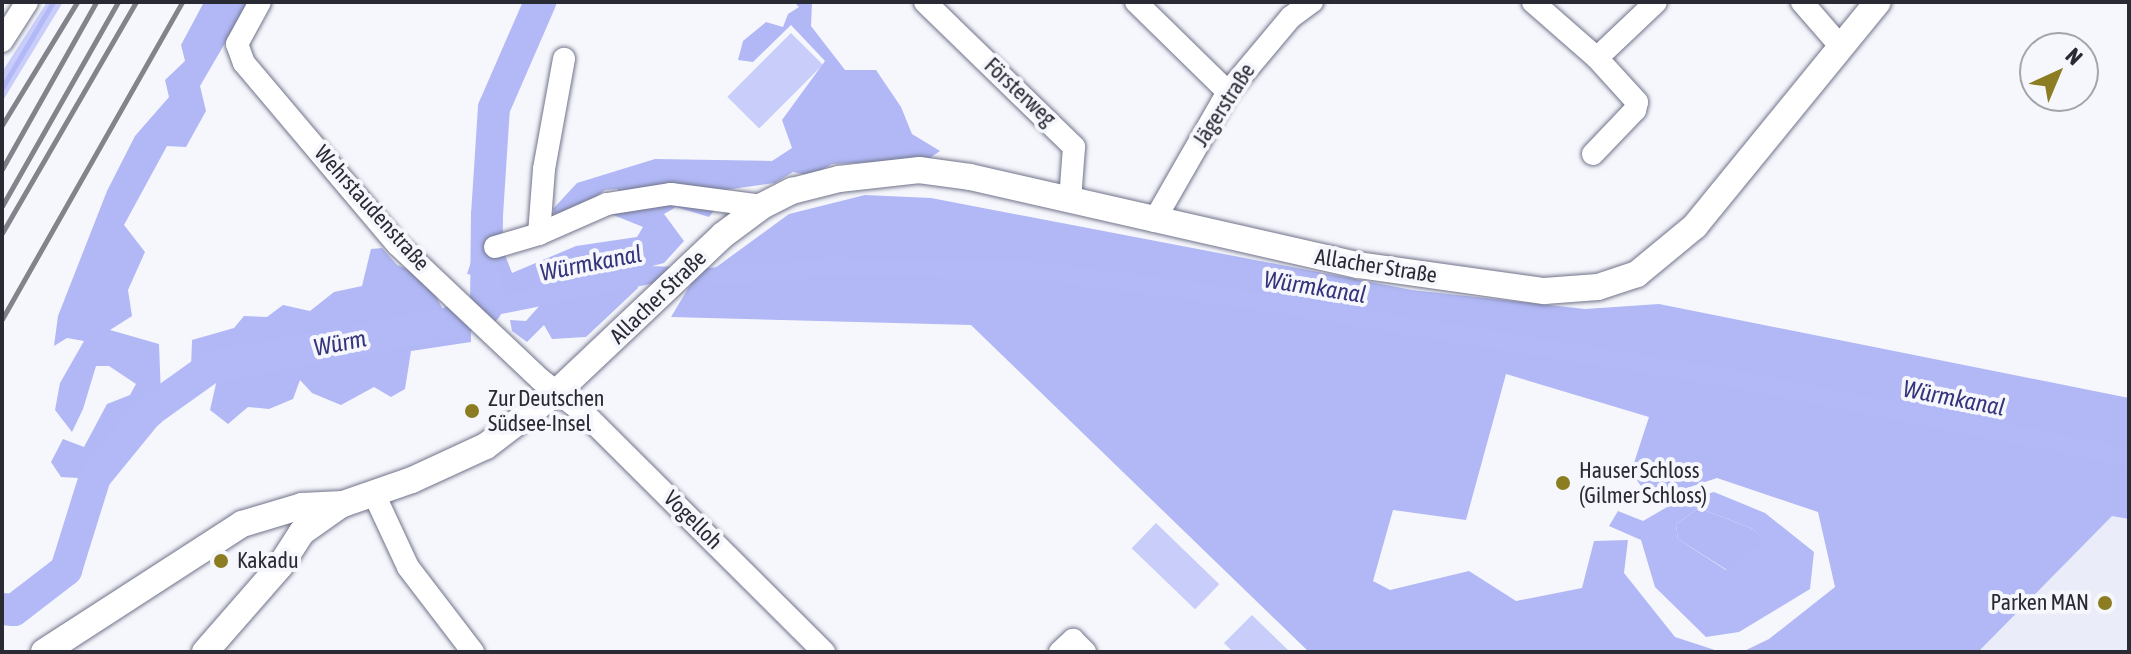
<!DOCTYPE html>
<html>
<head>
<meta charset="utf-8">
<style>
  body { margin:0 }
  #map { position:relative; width:2131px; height:654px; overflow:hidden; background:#f6f7fc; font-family:"Asap Condensed",sans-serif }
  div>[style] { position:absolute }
  .built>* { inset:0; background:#eaecf9 }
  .green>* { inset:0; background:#c8cdfa; transform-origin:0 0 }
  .forest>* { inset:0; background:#b1b8f5 }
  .water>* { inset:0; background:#b2b9f6 }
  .stream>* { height:5px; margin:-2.5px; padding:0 2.5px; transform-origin:2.5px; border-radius:2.5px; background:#b2b9f6 }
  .canal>* { height:18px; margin:-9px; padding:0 9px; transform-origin:9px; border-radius:9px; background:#b2b9f6 }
  .river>* { height:32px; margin:-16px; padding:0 16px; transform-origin:16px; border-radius:16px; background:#b2b9f6 }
  .roads { filter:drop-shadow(0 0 2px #70738a) drop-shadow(0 0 2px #70738a) }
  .minor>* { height:22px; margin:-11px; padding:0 11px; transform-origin:11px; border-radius:11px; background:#fff }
  .tertiary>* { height:26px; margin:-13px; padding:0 13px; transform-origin:13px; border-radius:13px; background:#fff }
  .rail>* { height:5px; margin:-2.5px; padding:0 2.5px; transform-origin:2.5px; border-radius:2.5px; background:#82838b }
  .dots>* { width:22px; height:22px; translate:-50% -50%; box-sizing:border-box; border:4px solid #f6f7fc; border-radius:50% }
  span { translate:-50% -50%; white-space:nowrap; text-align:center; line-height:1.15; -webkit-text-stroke:8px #f6f7fc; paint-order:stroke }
  .street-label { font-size:22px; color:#292a34 }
  .poi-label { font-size:22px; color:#292a34 }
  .left { translate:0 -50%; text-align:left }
  .right { translate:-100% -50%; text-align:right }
  .water-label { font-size:24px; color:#36357c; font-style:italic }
  .frame { position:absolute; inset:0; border:4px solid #292a34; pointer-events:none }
  .north { position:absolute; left:2019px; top:32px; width:80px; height:80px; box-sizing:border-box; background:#f6f7fc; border:2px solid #a4a5ac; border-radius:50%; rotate:44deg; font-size:22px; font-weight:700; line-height:32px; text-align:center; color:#292a34 }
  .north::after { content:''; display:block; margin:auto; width:28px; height:36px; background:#8c7d23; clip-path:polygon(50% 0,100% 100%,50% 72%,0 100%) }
</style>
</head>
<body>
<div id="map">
  <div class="built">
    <div style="clip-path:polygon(2107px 500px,2129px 504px,2129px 652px,1934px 652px)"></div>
  </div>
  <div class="green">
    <div style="clip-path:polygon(47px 2px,63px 2px,2px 102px,2px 72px)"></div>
    <div style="left:791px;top:33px;width:45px;height:90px;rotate:45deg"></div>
    <div style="left:1156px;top:523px;width:88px;height:35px;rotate:44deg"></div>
    <div style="clip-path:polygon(1252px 615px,1290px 652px,1233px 652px,1224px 643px)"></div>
  </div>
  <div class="forest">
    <div style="clip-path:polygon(204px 2px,249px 2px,200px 86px,206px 111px,186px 147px,167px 146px,124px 225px,145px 252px,128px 290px,132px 316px,110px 330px,159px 344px,162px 422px,151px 431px,132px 416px,98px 463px,79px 478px,61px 477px,51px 462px,63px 439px,84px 447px,107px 404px,130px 395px,136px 384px,109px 366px,96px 366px,83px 409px,72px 432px,55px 410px,60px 383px,84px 341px,67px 338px,54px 346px,58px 316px,107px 191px,135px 136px,169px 97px,165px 80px,185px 61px,181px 45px)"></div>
    <div style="clip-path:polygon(794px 2px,812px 2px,811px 26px,845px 70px,876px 70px,901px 107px,912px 134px,940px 151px,927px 160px,832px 164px,812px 176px,793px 172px,775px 183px,717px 191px,717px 207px,709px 217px,676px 207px,664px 214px,684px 241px,664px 263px,633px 271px,638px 288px,586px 337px,552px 339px,544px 325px,527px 342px,512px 331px,510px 320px,526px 321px,541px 304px,518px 305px,496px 294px,491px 278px,467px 274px,473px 256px,505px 255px,512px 273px,576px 246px,637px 237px,643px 227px,611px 214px,618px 189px,605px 190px,565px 219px,556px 217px,553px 209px,577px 183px,655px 159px,772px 161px,792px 148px,782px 120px,825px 61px,791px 25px,753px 62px,738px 60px,743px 41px,766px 22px,783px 27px,788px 14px,799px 7px)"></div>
    <div style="clip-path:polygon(865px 195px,931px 198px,1412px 290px,1585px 309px,1659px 304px,2129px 398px,2129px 519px,2112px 516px,1978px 652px,1742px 652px,1769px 639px,1835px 587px,1818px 512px,1717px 478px,1651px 500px,1631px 472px,1649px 417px,1506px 374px,1466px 520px,1393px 510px,1373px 581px,1390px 590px,1469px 571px,1516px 601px,1582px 588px,1594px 541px,1628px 540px,1624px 573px,1675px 637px,1721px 652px,1309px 652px,971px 325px,671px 317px,689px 287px,789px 214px)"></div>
    <div style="clip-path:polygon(382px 248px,397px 265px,425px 276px,446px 315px,471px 326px,471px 342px,411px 351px,405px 389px,391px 397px,374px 387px,341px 405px,312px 393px,300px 380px,293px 399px,269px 409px,248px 407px,228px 424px,210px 410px,218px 375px,191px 368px,192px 340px,234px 328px,244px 316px,267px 317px,283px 305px,310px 311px,334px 292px,362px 286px,371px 249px)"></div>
    <div style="clip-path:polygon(1699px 508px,1753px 529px,1766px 542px,1727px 570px,1678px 539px,1676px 524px)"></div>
  </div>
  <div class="water">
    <div style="clip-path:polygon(evenodd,1714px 492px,1765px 513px,1814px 552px,1810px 589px,1739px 632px,1706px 637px,1655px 587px,1641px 540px,1609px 526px,1618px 511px,1643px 521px,1674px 503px,1714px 492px,1699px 508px,1753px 529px,1765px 542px,1726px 570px,1678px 539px,1676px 524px,1699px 508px)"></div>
  </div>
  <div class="stream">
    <div style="left:2px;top:88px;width:100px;rotate:-59.3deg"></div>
  </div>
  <div class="canal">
    <div style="left:486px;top:308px;width:166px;rotate:-11.4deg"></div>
    <div style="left:649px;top:275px;width:59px;rotate:1.9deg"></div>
    <div style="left:708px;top:277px;width:121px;rotate:-4.7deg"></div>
    <div style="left:829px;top:267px;width:200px;rotate:0.9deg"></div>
    <div style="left:1029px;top:270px;width:159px;rotate:7.2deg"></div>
    <div style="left:1187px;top:290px;width:545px;rotate:9.19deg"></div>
    <div style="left:1725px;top:377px;width:412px;rotate:11.2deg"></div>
  </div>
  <div class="river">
    <div style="left:2px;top:609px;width:12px;rotate:5deg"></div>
    <div style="left:14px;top:610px;width:66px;rotate:-37.6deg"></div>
    <div style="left:66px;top:570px;width:97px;rotate:-72.7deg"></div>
    <div style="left:95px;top:477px;width:84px;rotate:-50.8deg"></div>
    <div style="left:148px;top:412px;width:77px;rotate:-35.5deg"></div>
    <div style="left:211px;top:367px;width:239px;rotate:-10.4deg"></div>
    <div style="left:446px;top:324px;width:43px;rotate:-21.8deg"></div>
    <div style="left:486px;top:308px;width:93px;rotate:-89.4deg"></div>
    <div style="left:487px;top:215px;width:107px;rotate:-86.3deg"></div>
    <div style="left:494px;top:108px;width:116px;rotate:-66.5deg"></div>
  </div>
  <div class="roads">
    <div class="minor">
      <div style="left:260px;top:2px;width:48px;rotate:118.7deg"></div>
      <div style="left:237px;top:44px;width:20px;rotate:70deg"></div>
      <div style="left:244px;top:63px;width:238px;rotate:49.8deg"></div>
      <div style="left:398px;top:245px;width:197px;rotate:43.4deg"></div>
      <div style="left:541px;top:380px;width:54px;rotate:37.5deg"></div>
      <div style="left:584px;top:413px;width:339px;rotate:44.9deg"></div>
      <div style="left:925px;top:2px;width:208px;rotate:44.2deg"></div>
      <div style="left:1074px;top:147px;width:53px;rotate:94.3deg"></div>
      <div style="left:1136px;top:2px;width:129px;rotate:44.4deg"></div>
      <div style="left:1533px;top:2px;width:85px;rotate:41.2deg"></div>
      <div style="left:1597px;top:58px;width:81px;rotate:-43.5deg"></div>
      <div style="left:1802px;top:2px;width:60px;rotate:49.1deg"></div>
      <div style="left:2px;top:41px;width:46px;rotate:-57.3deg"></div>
      <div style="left:1593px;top:154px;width:61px;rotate:-46.3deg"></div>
      <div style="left:1635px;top:110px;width:8px;rotate:-76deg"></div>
      <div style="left:1637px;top:102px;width:59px;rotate:-132.3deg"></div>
      <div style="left:1154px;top:221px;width:149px;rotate:-60.2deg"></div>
      <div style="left:1228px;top:92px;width:98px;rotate:-50deg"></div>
      <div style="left:1291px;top:17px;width:26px;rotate:-36deg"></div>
      <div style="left:539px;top:234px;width:65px;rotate:-85.6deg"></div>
      <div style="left:544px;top:169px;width:112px;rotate:-79.7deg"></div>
      <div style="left:495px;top:247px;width:46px;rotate:-16.5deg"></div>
      <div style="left:539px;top:234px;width:74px;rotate:-23.8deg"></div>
      <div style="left:607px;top:204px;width:65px;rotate:-8.9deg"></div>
      <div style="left:671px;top:194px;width:92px;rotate:7.5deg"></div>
      <div style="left:374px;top:494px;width:81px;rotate:65deg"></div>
      <div style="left:408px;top:567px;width:107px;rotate:52.6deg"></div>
      <div style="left:1060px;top:652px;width:18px;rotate:-43deg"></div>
      <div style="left:1073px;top:640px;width:17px;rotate:45deg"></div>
    </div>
    <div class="tertiary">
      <div style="left:44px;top:652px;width:236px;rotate:-32.9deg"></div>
      <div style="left:242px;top:524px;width:63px;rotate:-16.7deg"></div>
      <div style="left:302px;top:506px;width:41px;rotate:-2.8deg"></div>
      <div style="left:343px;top:504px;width:73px;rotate:-19.2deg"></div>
      <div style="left:412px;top:480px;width:81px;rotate:-24.7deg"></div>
      <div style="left:486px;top:446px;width:89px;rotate:-37.3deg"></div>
      <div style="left:557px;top:392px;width:228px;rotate:-43.4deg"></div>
      <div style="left:723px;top:235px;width:49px;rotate:-36.6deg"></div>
      <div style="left:762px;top:206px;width:34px;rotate:-27deg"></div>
      <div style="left:792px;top:191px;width:49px;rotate:-14.3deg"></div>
      <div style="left:839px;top:179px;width:81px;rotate:-6.4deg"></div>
      <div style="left:919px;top:170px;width:51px;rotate:7.8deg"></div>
      <div style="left:970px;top:177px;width:398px;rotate:12.8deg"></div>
      <div style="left:1358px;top:265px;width:188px;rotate:8deg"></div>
      <div style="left:1544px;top:291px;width:54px;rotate:-4.2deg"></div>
      <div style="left:1598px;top:287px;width:41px;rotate:-18.4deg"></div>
      <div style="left:1637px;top:274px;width:75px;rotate:-39.6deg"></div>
      <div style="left:1695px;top:226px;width:289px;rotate:-50.8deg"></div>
      <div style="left:205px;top:652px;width:114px;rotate:-48.9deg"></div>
      <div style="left:280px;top:566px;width:40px;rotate:-57.1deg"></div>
      <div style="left:302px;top:532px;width:45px;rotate:-35.1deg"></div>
    </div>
  </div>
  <div class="rail">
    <div style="left:2px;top:125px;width:144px;rotate:-58.6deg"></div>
    <div style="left:2px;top:169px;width:192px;rotate:-60.6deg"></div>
    <div style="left:2px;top:206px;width:235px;rotate:-60.4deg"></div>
    <div style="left:2px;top:233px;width:267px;rotate:-59.9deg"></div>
    <div style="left:2px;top:319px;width:365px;rotate:-60.4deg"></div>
  </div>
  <div class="dots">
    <div style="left:472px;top:411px;background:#8c7d23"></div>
    <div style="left:1563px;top:483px;background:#8c7d23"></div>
    <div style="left:221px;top:561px;background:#8c7d23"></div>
    <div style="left:2105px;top:603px;background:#8c7d23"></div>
  </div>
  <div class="street-label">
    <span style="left:1020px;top:92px;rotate:43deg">Försterweg</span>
    <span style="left:1224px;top:105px;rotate:-57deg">Jägerstraße</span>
    <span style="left:372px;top:208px;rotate:48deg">Wehrstaudenstraße</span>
    <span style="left:1376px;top:266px;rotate:9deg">Allacher Straße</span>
    <span style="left:658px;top:297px;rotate:-44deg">Allacher Straße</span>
    <span style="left:693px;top:520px;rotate:45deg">Vogelloh</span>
  </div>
  <div class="poi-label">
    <span class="left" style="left:488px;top:411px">Zur Deutschen<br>Südsee-Insel</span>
    <span class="left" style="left:1579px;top:483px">Hauser Schloss<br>(Gilmer Schloss)</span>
    <span class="left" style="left:237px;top:561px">Kakadu</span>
    <span class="right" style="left:2089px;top:603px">Parken MAN</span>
  </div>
  <div class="water-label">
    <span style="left:591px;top:263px;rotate:-11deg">Würmkanal</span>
    <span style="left:1315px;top:287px;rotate:9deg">Würmkanal</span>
    <span style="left:340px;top:343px;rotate:-11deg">Würm</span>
    <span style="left:1954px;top:398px;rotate:11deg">Würmkanal</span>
  </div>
  <div class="frame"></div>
  <div class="north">N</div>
</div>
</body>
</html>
